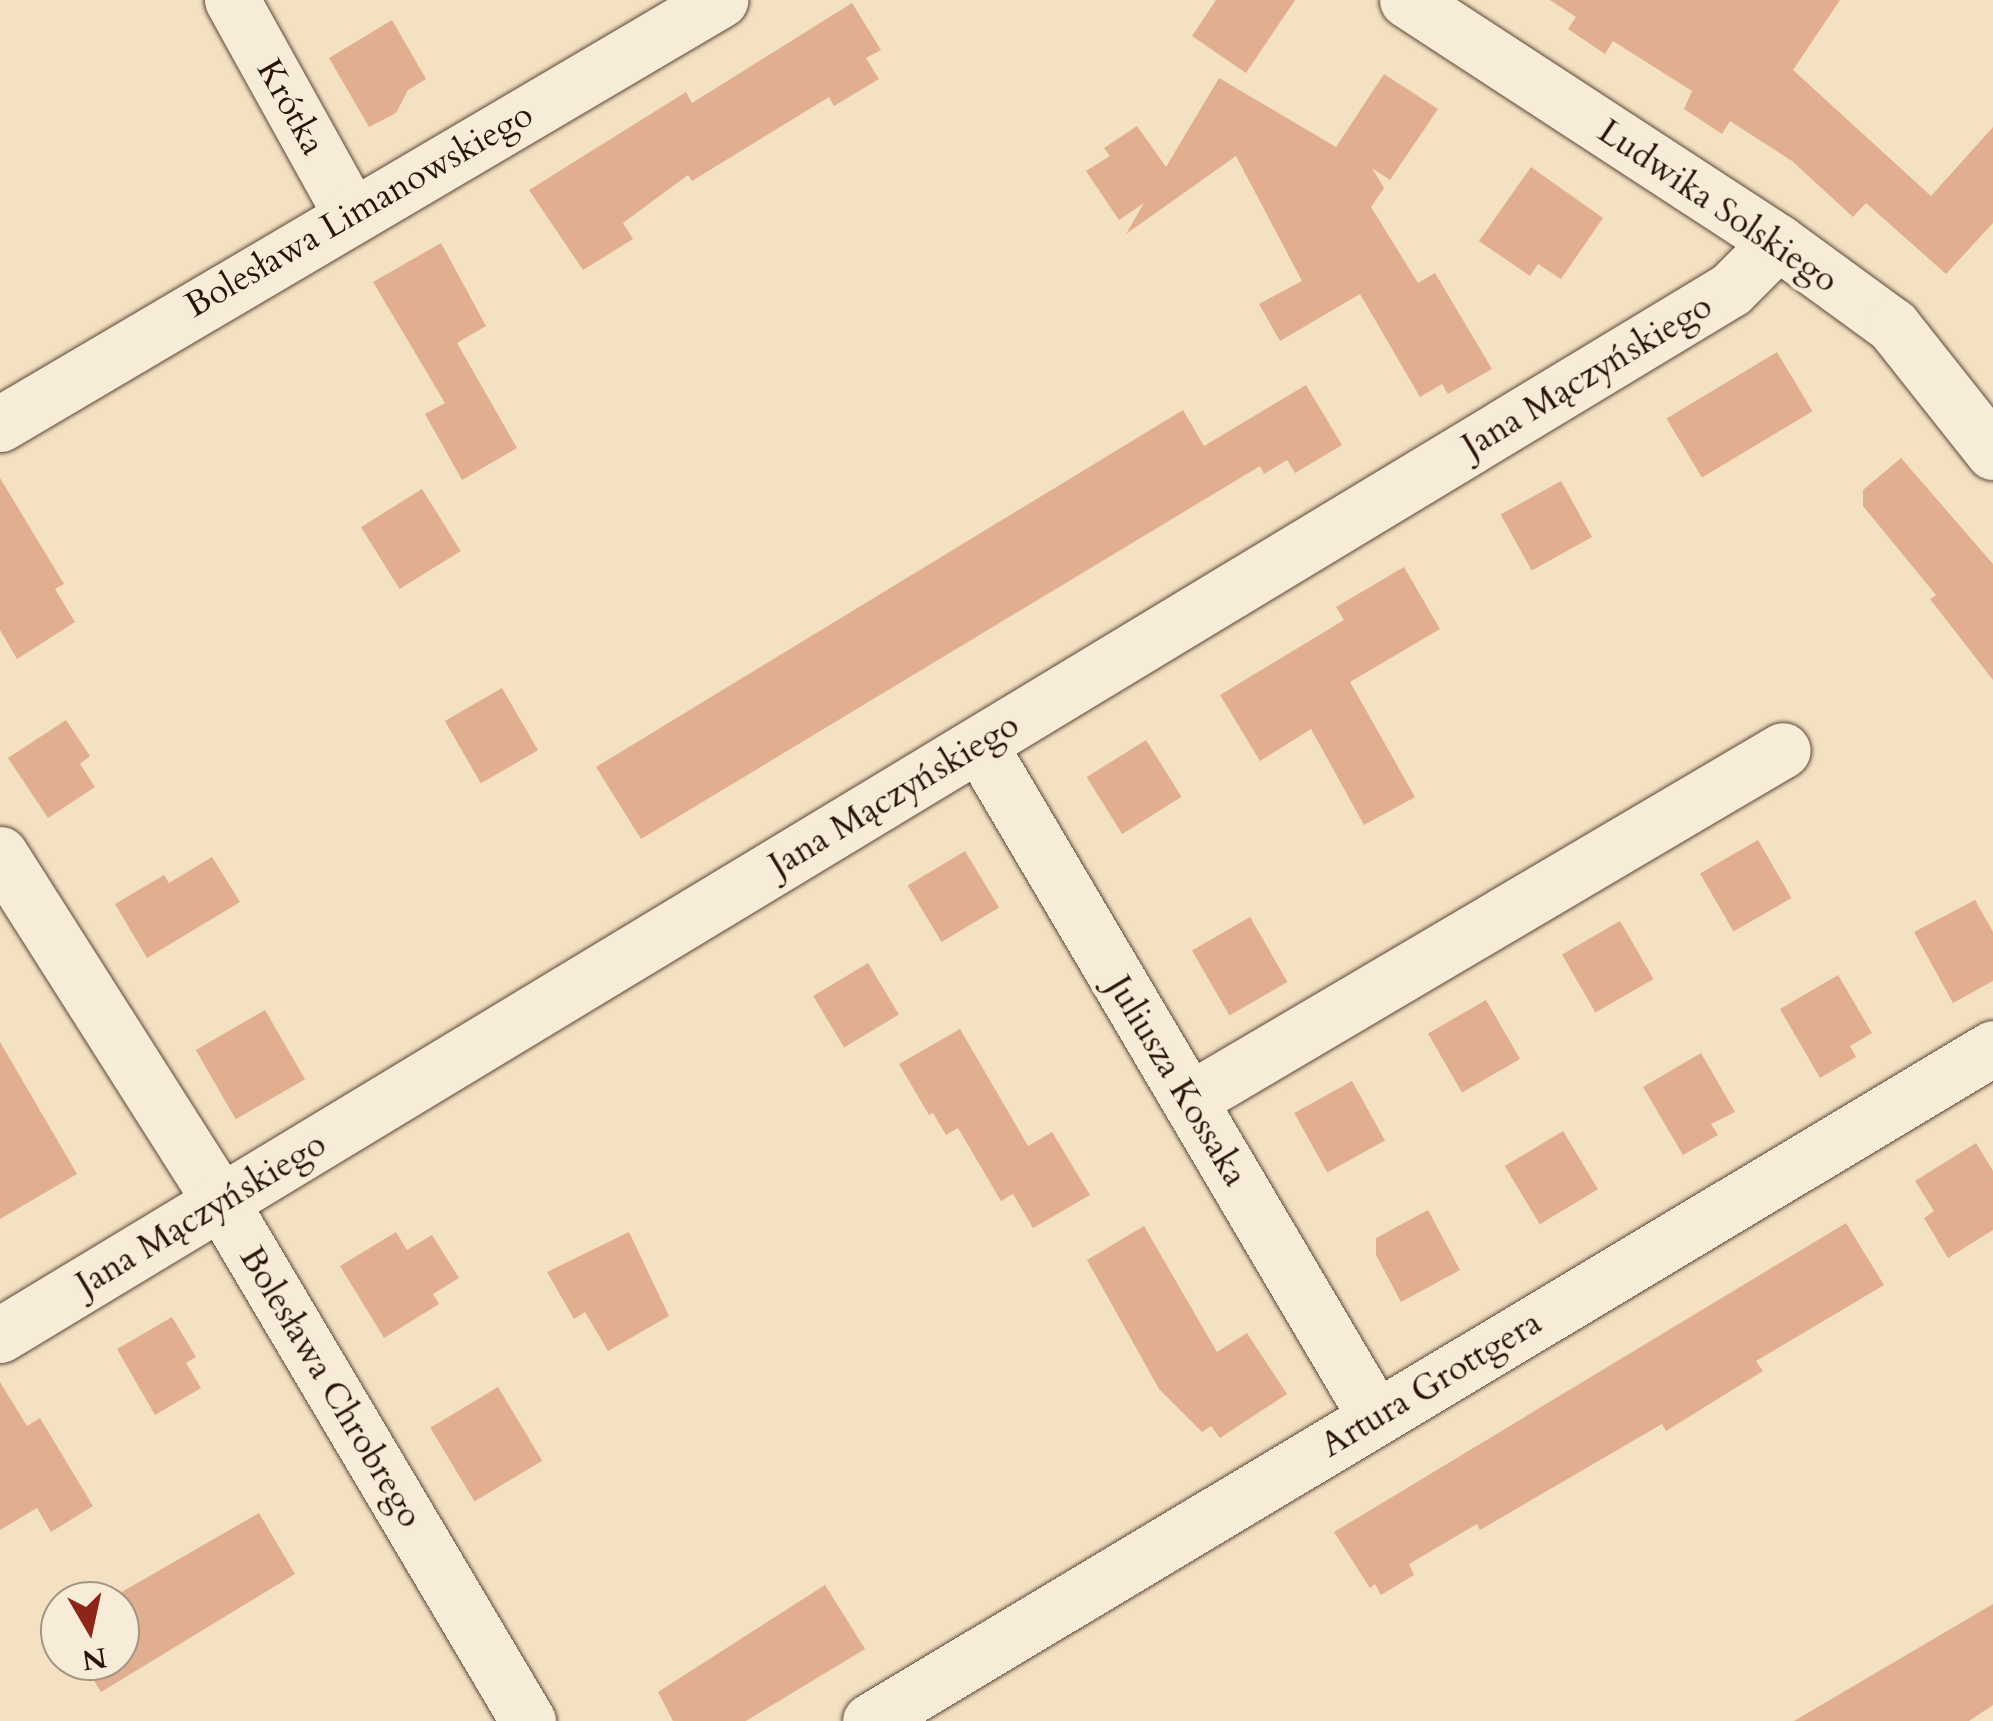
<!DOCTYPE html>
<html>
<head>
<meta charset="utf-8">
<style>
  body { margin:0 }
  #map { position:relative; width:1993px; height:1721px; overflow:hidden; background:#f3e1c2; font-family:Cardo,serif }
  div>[style] { position:absolute }
  .building>* { inset:0; background:#e1af8f; transform-origin:0 0 }
  .roads { filter:drop-shadow(0 0 2px #5d4638) drop-shadow(0 0 2px #5d4638) }
  .minor>* { height:55px; margin:-27.5px; padding:0 27.5px; transform-origin:27.5px; border-radius:27.5px; background:#f7ecd7 }
  span { translate:-50% -50%; white-space:nowrap; text-align:center; line-height:1.15; -webkit-text-stroke:9px #f7ecd7; paint-order:stroke }
  .street-label { font-size:35px; color:#2b130a }
  .north { position:absolute; left:40px; top:1581px; width:100px; height:100px; box-sizing:border-box; background:#f7ecd7; border:2px solid #a59585; border-radius:50%; rotate:171deg; font-size:28px; font-weight:700; line-height:40px; text-align:center; color:#2b130a }
  .north::after { content:''; display:block; margin:auto; width:35px; height:45px; background:#8f2418; clip-path:polygon(50% 0,100% 100%,50% 72%,0 100%) }
</style>
</head>
<body>
<div id="map">
  <div class="building">
    <div style="clip-path:polygon(1216px 0,1295px 0,1246px 73px,1192px 36px)"></div>
    <div style="clip-path:polygon(1550px 0,1840px 0,1793px 70px,1931px 196px,1993px 127px,1993px 223px,1946px 274px,1866px 203px,1853px 217px,1792px 161px,1730px 121px,1722px 134px,1684px 109px,1692px 91px,1613px 41px,1605px 54px,1568px 29px,1576px 17px)"></div>
    <div style="clip-path:polygon(852px 3px,881px 50px,866px 58px,879px 79px,834px 106px,829px 97px,692px 181px,688px 175px,623px 223px,633px 239px,583px 270px,529px 190px,686px 92px,692px 103px)"></div>
    <div style="clip-path:polygon(392px 20px,426px 79px,408px 90px,396px 113px,369px 127px,329px 58px)"></div>
    <div style="clip-path:polygon(1384px 74px,1438px 109px,1390px 180px,1372px 168px,1384px 188px,1371px 207px,1418px 283px,1435px 273px,1492px 369px,1448px 394px,1442px 384px,1420px 397px,1360px 294px,1280px 341px,1259px 304px,1302px 281px,1236px 156px,1126px 234px,1144px 203px,1119px 220px,1086px 171px,1110px 156px,1104px 148px,1137px 126px,1166px 167px,1219px 78px,1336px 147px)"></div>
    <div style="clip-path:polygon(1531px 167px,1603px 218px,1561px 279px,1538px 264px,1530px 276px,1479px 241px)"></div>
    <div style="clip-path:polygon(441px 243px,486px 326px,457px 343px,517px 448px,462px 480px,425px 414px,445px 403px,373px 282px)"></div>
    <div style="left:1777px;top:352px;width:69px;height:129px;rotate:59deg"></div>
    <div style="clip-path:polygon(1306px 385px,1342px 445px,1295px 473px,1287px 460px,1264px 474px,1260px 466px,641px 839px,596px 767px,1183px 410px,1204px 446px)"></div>
    <div style="clip-path:polygon(1901px 458px,1993px 564px,1993px 680px,1930px 599px,1936px 595px,1863px 506px,1863px 490px)"></div>
    <div style="clip-path:polygon(0 478px,64px 584px,55px 589px,75px 622px,17px 659px,0 630px)"></div>
    <div style="left:1561px;top:481px;width:64px;height:69px;rotate:61deg"></div>
    <div style="left:422px;top:489px;width:73px;height:72px;rotate:58deg"></div>
    <div style="clip-path:polygon(1404px 567px,1440px 629px,1350px 682px,1415px 797px,1364px 825px,1311px 729px,1260px 761px,1220px 695px,1344px 620px,1336px 607px)"></div>
    <div style="left:502px;top:688px;width:72px;height:66px;rotate:60deg"></div>
    <div style="clip-path:polygon(66px 720px,90px 756px,80px 764px,95px 787px,48px 818px,8px 758px)"></div>
    <div style="left:1146px;top:740px;width:67px;height:70px;rotate:58deg"></div>
    <div style="left:1758px;top:840px;width:67px;height:67px;rotate:60deg"></div>
    <div style="left:965px;top:851px;width:66px;height:67px;rotate:59deg"></div>
    <div style="clip-path:polygon(212px 857px,240px 902px,147px 958px,115px 904px,164px 875px,169px 883px)"></div>
    <div style="clip-path:polygon(1975px 900px,1993px 932px,1993px 981px,1953px 1003px,1914px 932px)"></div>
    <div style="left:1250px;top:917px;width:75px;height:67px;rotate:60deg"></div>
    <div style="left:1620px;top:921px;width:67px;height:67px;rotate:60deg"></div>
    <div style="left:868px;top:963px;width:60px;height:64px;rotate:59deg"></div>
    <div style="clip-path:polygon(1838px 975px,1872px 1033px,1850px 1046px,1856px 1057px,1820px 1078px,1780px 1009px)"></div>
    <div style="left:1486px;top:1000px;width:68px;height:67px;rotate:60deg"></div>
    <div style="left:265px;top:1010px;width:80px;height:80px;rotate:60deg"></div>
    <div style="clip-path:polygon(960px 1029px,1028px 1146px,1052px 1132px,1090px 1195px,1033px 1228px,1013px 1194px,1001px 1201px,958px 1128px,946px 1135px,933px 1113px,929px 1115px,899px 1064px)"></div>
    <div style="clip-path:polygon(0 1042px,77px 1174px,0 1219px)"></div>
    <div style="clip-path:polygon(1701px 1053px,1735px 1112px,1711px 1124px,1718px 1135px,1683px 1155px,1643px 1087px)"></div>
    <div style="left:1352px;top:1081px;width:68px;height:66px;rotate:61deg"></div>
    <div style="left:1563px;top:1131px;width:68px;height:68px;rotate:59deg"></div>
    <div style="clip-path:polygon(1976px 1143px,1993px 1171px,1993px 1230px,1948px 1258px,1924px 1218px,1934px 1211px,1915px 1181px)"></div>
    <div style="clip-path:polygon(1428px 1210px,1460px 1270px,1401px 1302px,1376px 1255px,1376px 1238px)"></div>
    <div style="clip-path:polygon(1846px 1223px,1884px 1285px,1756px 1361px,1763px 1371px,1666px 1431px,1662px 1424px,1480px 1530px,1477px 1524px,1409px 1564px,1414px 1575px,1381px 1595px,1375px 1584px,1370px 1588px,1334px 1532px)"></div>
    <div style="clip-path:polygon(1144px 1226px,1217px 1352px,1247px 1333px,1287px 1394px,1220px 1438px,1211px 1426px,1202px 1432px,1159px 1389px,1087px 1260px)"></div>
    <div style="clip-path:polygon(396px 1232px,407px 1250px,432px 1235px,459px 1278px,433px 1294px,439px 1304px,384px 1338px,340px 1266px)"></div>
    <div style="clip-path:polygon(629px 1232px,669px 1316px,608px 1351px,585px 1312px,574px 1319px,547px 1272px)"></div>
    <div style="clip-path:polygon(172px 1317px,196px 1357px,186px 1363px,201px 1388px,155px 1415px,117px 1349px)"></div>
    <div style="clip-path:polygon(0 1382px,27px 1426px,40px 1418px,93px 1506px,51px 1532px,37px 1508px,0 1530px)"></div>
    <div style="left:498px;top:1387px;width:86px;height:79px;rotate:59deg"></div>
    <div style="clip-path:polygon(259px 1513px,295px 1574px,101px 1692px,82px 1661px,120px 1661px,120px 1601px,106px 1601px)"></div>
    <div style="clip-path:polygon(825px 1585px,865px 1649px,746px 1721px,673px 1721px,658px 1692px)"></div>
    <div style="clip-path:polygon(1993px 1604px,1993px 1705px,1969px 1721px,1794px 1721px)"></div>
  </div>
  <div class="roads">
    <div class="minor">
      <div style="left:232px;top:0;width:244px;rotate:61deg"></div>
      <div style="left:1407px;top:0;width:443px;rotate:33.1deg"></div>
      <div style="left:1778px;top:242px;width:142px;rotate:36.1deg"></div>
      <div style="left:1893px;top:326px;width:161px;rotate:51.6deg"></div>
      <div style="left:0;top:424px;width:836px;rotate:-30.49deg"></div>
      <div style="left:979px;top:744px;width:782px;rotate:59.5deg"></div>
      <div style="left:0;top:854px;width:412px;rotate:57.6deg"></div>
      <div style="left:221px;top:1202px;width:603px;rotate:59.39deg"></div>
      <div style="left:1189px;top:1100px;width:689px;rotate:-30.51deg"></div>
      <div style="left:0;top:1335px;width:2022px;rotate:-31.14deg"></div>
      <div style="left:1731px;top:289px;width:66px;rotate:-45deg"></div>
      <div style="left:870px;top:1721px;width:1309px;rotate:-30.93deg"></div>
    </div>
  </div>
  <div class="street-label">
    <span style="left:291px;top:107px;rotate:61deg">Krótka</span>
    <span style="left:1718px;top:206px;rotate:34deg">Ludwika Solskiego</span>
    <span style="left:359px;top:210px;rotate:-30deg">Bolesława Limanowskiego</span>
    <span style="left:1587px;top:376px;rotate:-31deg">Jana Mączyńskiego</span>
    <span style="left:894px;top:795px;rotate:-31deg">Jana Mączyńskiego</span>
    <span style="left:1177px;top:1081px;rotate:59deg">Juliusza Kossaka</span>
    <span style="left:201px;top:1214px;rotate:-31deg">Jana Mączyńskiego</span>
    <span style="left:1431px;top:1384px;rotate:-31deg">Artura Grottgera</span>
    <span style="left:331px;top:1387px;rotate:59deg">Bolesława Chrobrego</span>
  </div>
  <div class="north">N</div>
</div>
</body>
</html>
